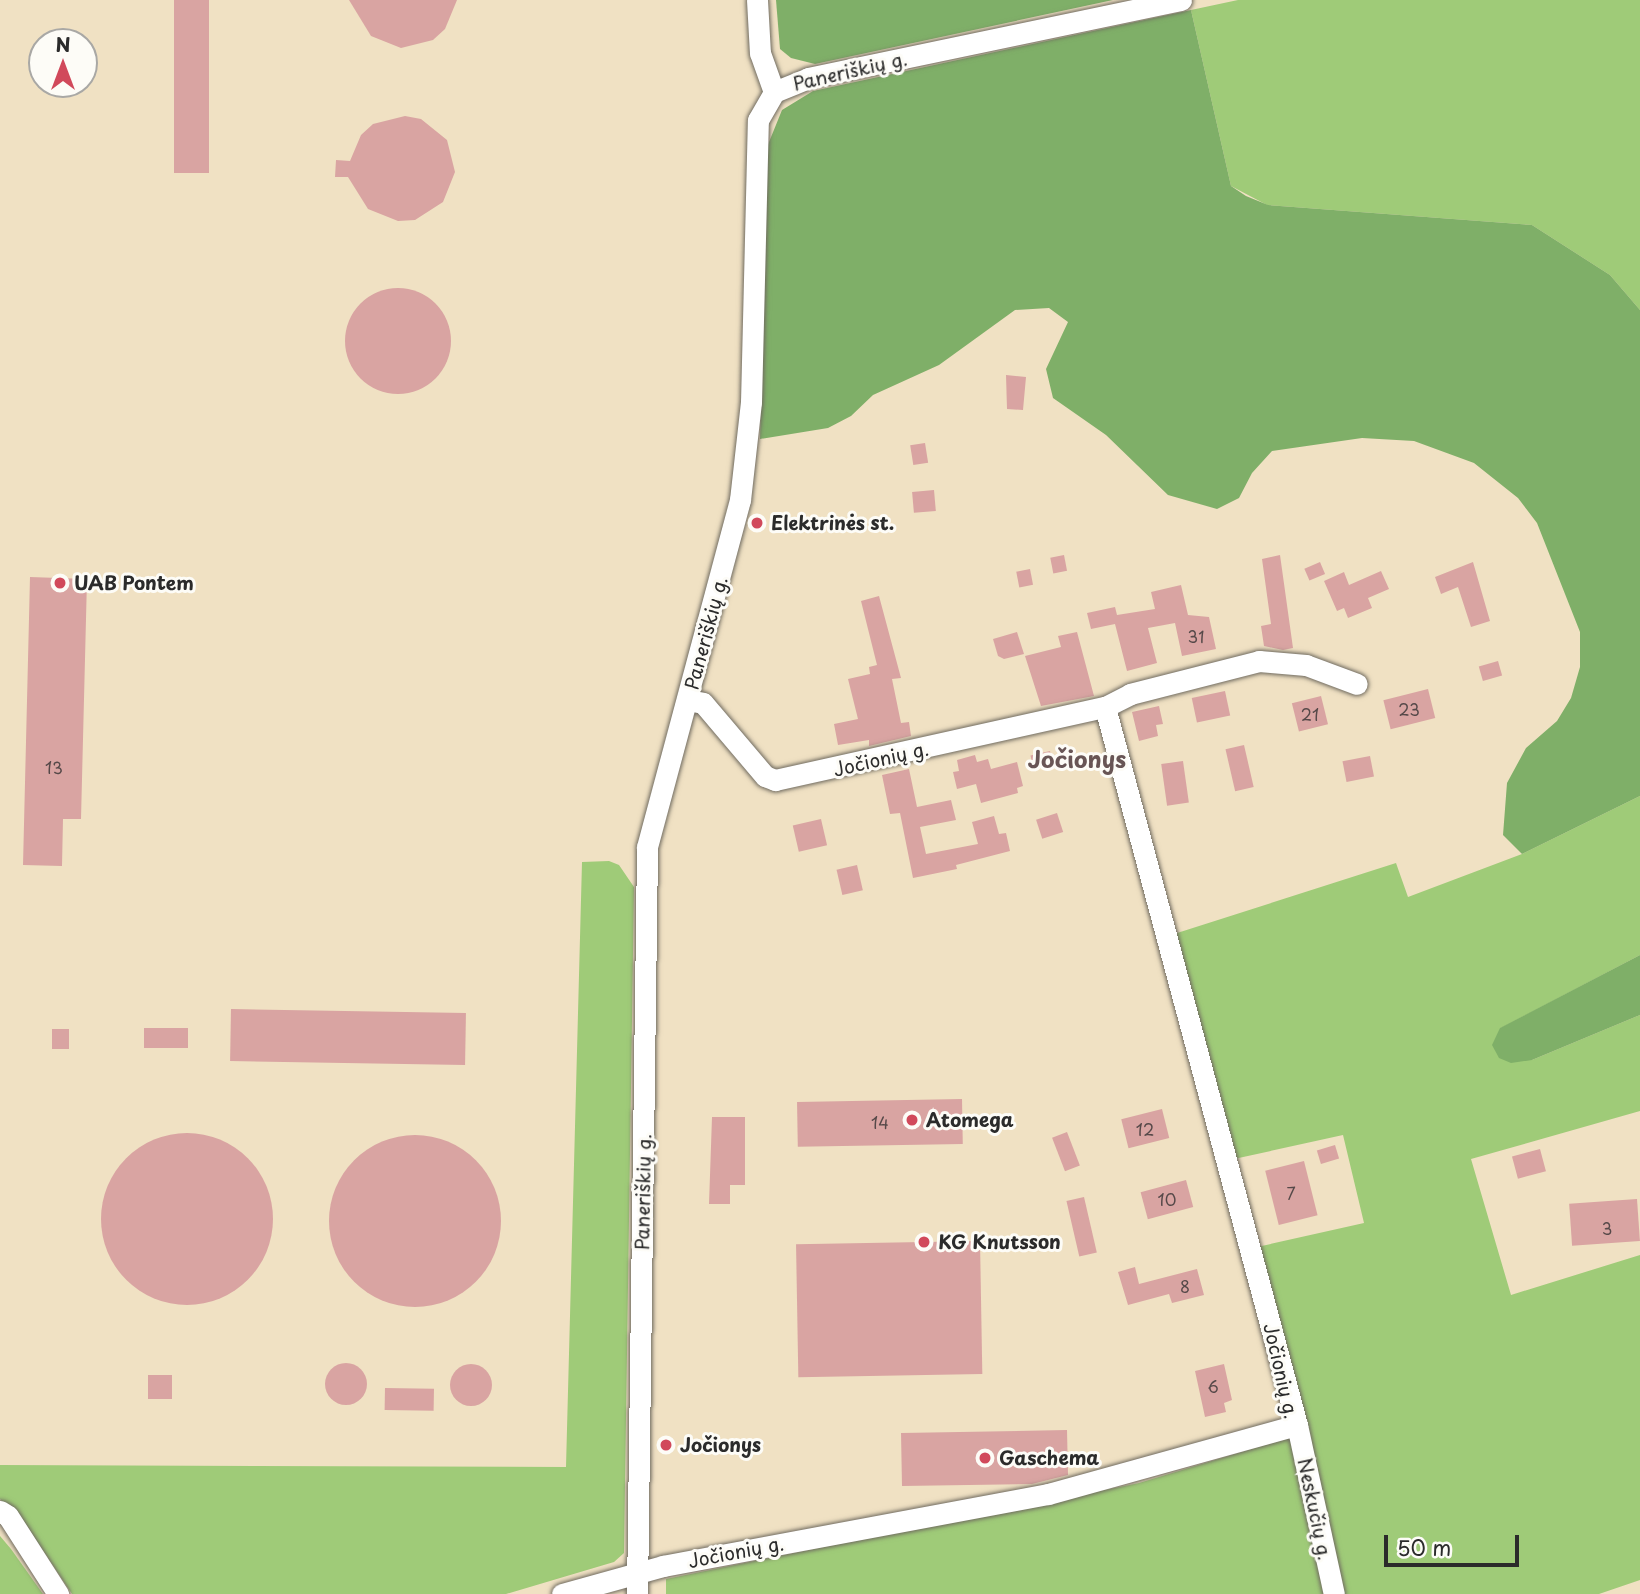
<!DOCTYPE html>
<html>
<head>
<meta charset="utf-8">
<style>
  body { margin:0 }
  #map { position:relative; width:1640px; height:1594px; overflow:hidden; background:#f0e1c3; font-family:"Playpen Sans",sans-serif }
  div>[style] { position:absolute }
  .green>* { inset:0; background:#9fcb78 }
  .forest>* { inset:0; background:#7faf68 }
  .building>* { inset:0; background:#d9a4a2; transform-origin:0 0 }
  .round { border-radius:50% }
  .roads { filter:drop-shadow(0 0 2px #706b60) drop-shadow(0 0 2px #706b60) }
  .minor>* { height:21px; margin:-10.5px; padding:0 10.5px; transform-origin:10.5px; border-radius:10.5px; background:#fff }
  .dots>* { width:19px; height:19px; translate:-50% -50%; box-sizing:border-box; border:4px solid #fdfcf7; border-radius:50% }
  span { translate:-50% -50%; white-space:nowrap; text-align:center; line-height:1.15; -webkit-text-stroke:6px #fdfcf7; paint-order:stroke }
  .number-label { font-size:16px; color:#564949 }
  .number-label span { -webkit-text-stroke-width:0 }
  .street-label { font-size:19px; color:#2b2b2b }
  .poi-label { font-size:19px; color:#2b2b2b; font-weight:700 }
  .left { translate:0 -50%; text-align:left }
  .quarter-label { font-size:23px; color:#685555; font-weight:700 }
  .north { position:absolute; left:28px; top:28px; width:70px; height:70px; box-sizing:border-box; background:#fdfcf7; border:2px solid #a9a8a5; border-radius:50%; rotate:0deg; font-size:19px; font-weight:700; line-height:28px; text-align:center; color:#2b2b2b }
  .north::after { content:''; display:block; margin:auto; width:24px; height:32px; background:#d1495b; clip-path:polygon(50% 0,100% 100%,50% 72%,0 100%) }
  .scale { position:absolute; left:1384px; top:1535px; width:135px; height:32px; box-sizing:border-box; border:4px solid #2b2b2b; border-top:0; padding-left:9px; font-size:21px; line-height:24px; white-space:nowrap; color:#2b2b2b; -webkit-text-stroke:5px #fdfcf7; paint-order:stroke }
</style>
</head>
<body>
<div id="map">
  <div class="green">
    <div style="clip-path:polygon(1238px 0,1640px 0,1640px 310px,1610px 275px,1532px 225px,1267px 205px,1231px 186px,1191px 10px)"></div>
    <div style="clip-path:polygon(1640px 796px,1640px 955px,1501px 1028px,1532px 1060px,1640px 1015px,1640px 1111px,1471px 1159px,1511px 1295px,1640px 1255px,1640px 1580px,1599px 1594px,666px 1594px,666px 1579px,1139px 1483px,1307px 1432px,1257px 1247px,1364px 1223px,1343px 1135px,1234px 1159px,1174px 934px,1396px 863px,1408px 897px,1522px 854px)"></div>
    <div style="clip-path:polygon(609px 861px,619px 865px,634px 887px,624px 1553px,614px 1562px,506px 1594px,72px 1594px,28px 1528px,0 1499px,0 1465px,566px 1467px,582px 862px)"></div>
    <div style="clip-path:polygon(0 1536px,11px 1549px,43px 1594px,0 1594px)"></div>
  </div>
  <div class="forest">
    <div style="clip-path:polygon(776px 0,1113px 0,815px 64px,791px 58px,780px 49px)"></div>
    <div style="clip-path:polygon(1191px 10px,1231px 186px,1246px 196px,1268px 205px,1532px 225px,1610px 275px,1640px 310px,1640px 796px,1522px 854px,1503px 835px,1507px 783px,1526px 748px,1557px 721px,1571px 698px,1580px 667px,1580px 632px,1537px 523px,1518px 498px,1474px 463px,1414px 441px,1362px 438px,1272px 451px,1252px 473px,1239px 498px,1217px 509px,1168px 495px,1106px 435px,1053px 398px,1046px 369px,1068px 322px,1049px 308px,1015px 310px,939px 365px,873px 395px,851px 416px,828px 428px,760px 439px,767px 147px,782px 110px,813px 91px)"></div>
    <div style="clip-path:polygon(1640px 955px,1640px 1015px,1532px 1060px,1511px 1063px,1499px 1058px,1492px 1045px,1500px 1028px)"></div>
  </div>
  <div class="building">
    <div style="left:174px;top:0;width:35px;height:173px"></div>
    <div style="clip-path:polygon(349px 0,457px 0,445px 29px,433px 40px,401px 48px,371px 36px)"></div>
    <div style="clip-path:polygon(405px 116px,421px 119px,447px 140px,455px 172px,443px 202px,415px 220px,398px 221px,368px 209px,348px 177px,335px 177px,336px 160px,350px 161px,361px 135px,373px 124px)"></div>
    <div class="round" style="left:345px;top:288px;width:106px;height:106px"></div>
    <div style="clip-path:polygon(1006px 375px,1026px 377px,1023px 410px,1007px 409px)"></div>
    <div style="left:925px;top:443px;width:20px;height:15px;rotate:81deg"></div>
    <div style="left:934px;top:490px;width:21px;height:22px;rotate:85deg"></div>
    <div style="left:1064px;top:555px;width:16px;height:14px;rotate:79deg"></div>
    <div style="clip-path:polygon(1280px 555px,1293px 648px,1283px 650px,1264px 646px,1261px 626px,1271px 624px,1262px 559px)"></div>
    <div style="left:1320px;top:562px;width:13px;height:17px;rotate:67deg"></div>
    <div style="clip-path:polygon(1473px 562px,1490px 621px,1471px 627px,1458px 587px,1441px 594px,1435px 577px)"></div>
    <div style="left:1030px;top:569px;width:16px;height:14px;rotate:79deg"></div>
    <div style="clip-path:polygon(1381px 571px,1389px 589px,1368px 598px,1372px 608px,1348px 618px,1344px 608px,1337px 611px,1324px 581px,1344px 572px,1349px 585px)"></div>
    <div style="clip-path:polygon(30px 577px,87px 579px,81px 819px,63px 819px,62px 866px,23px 865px)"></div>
    <div style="clip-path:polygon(1181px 585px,1188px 615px,1209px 617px,1216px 649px,1182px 656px,1175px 623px,1148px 628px,1157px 663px,1127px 671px,1115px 624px,1091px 629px,1087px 613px,1115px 607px,1117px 615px,1155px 609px,1151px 592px)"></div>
    <div style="clip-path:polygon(879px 596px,901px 678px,892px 679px,901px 723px,909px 722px,911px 736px,869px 746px,869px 740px,838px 745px,834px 724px,858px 719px,848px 679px,870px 674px,869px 667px,877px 665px,861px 601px)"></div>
    <div style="clip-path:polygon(1017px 632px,1024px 654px,1004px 659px,998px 656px,993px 639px)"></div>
    <div style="clip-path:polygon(1077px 632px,1094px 696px,1041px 706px,1025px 656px,1061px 647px,1058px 636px)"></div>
    <div style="left:1498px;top:661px;width:15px;height:20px;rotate:74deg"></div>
    <div style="left:1428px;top:689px;width:30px;height:46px;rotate:76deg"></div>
    <div style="left:1225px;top:691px;width:25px;height:34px;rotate:78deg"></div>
    <div style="left:1321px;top:696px;width:29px;height:30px;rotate:76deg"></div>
    <div style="clip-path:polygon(1159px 706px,1163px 724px,1156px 725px,1158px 736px,1139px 741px,1132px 712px)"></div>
    <div style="left:1244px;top:745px;width:43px;height:19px;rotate:77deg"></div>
    <div style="left:1050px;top:751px;width:13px;height:20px;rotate:77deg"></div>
    <div style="clip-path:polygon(975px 755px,977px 762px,988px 759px,991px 769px,1017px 762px,1023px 786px,1017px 788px,1018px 793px,981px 803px,976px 784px,957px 789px,953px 772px,959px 771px,957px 760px)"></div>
    <div style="left:1370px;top:756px;width:21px;height:28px;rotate:79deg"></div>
    <div style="left:1183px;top:761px;width:42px;height:22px;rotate:82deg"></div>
    <div style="clip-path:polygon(909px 769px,917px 807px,951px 800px,956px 820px,920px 827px,926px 854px,978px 844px,972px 822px,994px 816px,999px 834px,1006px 833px,1010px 851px,956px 865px,957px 869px,913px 878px,900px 813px,890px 814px,882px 775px)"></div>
    <div style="left:1057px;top:813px;width:20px;height:22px;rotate:72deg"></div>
    <div style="left:821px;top:819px;width:27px;height:29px;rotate:77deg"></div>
    <div style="left:857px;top:865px;width:26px;height:21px;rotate:77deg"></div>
    <div style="left:231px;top:1009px;width:235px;height:52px;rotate:1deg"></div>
    <div style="left:144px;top:1028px;width:44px;height:20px"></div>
    <div style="left:52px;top:1029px;width:17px;height:20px"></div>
    <div style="left:962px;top:1099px;width:45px;height:165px;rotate:89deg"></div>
    <div style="left:1162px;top:1109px;width:30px;height:42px;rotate:76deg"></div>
    <div style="clip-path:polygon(712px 1117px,745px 1117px,745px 1185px,730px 1185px,730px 1204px,709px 1204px)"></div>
    <div style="left:1067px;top:1132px;width:36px;height:16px;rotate:69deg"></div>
    <div class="round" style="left:101px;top:1133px;width:172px;height:172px"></div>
    <div class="round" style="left:329px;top:1135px;width:172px;height:172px"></div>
    <div style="left:1335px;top:1145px;width:14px;height:19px;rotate:73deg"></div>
    <div style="left:1540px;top:1149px;width:23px;height:29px;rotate:75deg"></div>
    <div style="left:1304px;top:1161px;width:56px;height:40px;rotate:76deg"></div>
    <div style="left:1186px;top:1180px;width:28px;height:47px;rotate:75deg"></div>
    <div style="left:1084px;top:1197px;width:57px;height:18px;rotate:77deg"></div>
    <div style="left:1637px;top:1199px;width:42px;height:68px;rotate:86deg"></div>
    <div style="left:980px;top:1241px;width:133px;height:184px;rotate:89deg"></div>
    <div style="clip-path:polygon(1135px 1267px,1139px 1284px,1197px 1269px,1204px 1295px,1172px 1303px,1169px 1294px,1128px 1305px,1118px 1272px)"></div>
    <div class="round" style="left:325px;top:1363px;width:42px;height:42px"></div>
    <div class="round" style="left:450px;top:1364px;width:42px;height:42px"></div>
    <div style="clip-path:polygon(1224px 1364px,1232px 1400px,1224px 1403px,1226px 1412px,1205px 1417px,1195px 1371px)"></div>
    <div style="left:148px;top:1375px;width:24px;height:24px"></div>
    <div style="left:385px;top:1388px;width:49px;height:22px;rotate:1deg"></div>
    <div style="clip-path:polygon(1067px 1430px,1068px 1475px,1032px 1484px,902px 1486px,901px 1433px)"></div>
  </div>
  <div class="roads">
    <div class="minor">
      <div style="left:757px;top:0;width:53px;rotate:86.8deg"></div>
      <div style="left:760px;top:53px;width:41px;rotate:70.3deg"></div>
      <div style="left:688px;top:700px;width:15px;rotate:11deg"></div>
      <div style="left:703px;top:703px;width:96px;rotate:49.7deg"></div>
      <div style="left:765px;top:776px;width:11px;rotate:22deg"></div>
      <div style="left:775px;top:780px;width:338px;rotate:-12.5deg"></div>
      <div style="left:1105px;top:707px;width:28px;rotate:-27deg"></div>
      <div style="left:1130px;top:694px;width:133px;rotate:-14.3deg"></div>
      <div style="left:1259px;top:661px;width:47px;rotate:4.9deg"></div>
      <div style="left:1306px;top:665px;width:54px;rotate:20.4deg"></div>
      <div style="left:1105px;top:707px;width:743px;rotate:75.03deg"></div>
      <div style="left:1297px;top:1425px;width:173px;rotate:77.7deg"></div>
      <div style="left:0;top:1511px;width:9px;rotate:32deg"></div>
      <div style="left:8px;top:1516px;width:93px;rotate:57.3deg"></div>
      <div style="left:562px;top:1594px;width:105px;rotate:-15.5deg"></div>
      <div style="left:663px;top:1566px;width:392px;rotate:-10.6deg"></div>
      <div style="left:1048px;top:1494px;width:258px;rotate:-15.5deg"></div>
      <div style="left:637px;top:1594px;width:747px;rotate:-89.23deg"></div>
      <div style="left:647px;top:847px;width:359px;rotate:-75deg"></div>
      <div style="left:740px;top:500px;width:99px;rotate:-83.6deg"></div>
      <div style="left:751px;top:402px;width:282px;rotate:-88.6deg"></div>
      <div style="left:758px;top:120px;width:32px;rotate:-60deg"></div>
      <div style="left:774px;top:92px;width:37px;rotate:-22deg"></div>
      <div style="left:808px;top:78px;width:381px;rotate:-11.8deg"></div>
    </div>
  </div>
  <div class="dots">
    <div style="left:757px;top:523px;background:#d1495b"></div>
    <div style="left:60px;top:583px;background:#d1495b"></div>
    <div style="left:912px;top:1120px;background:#d1495b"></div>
    <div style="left:924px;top:1242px;background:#d1495b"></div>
    <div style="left:666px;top:1445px;background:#d1495b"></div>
    <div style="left:985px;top:1458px;background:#d1495b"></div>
  </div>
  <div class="number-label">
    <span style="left:1196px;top:636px">31</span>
    <span style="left:1409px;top:709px">23</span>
    <span style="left:1310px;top:714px">21</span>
    <span style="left:54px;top:767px">13</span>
    <span style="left:880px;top:1122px">14</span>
    <span style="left:1145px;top:1129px">12</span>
    <span style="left:1291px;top:1193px">7</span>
    <span style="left:1167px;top:1199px">10</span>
    <span style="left:1607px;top:1228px">3</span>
    <span style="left:1185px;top:1286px">8</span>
    <span style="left:1213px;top:1386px">6</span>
  </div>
  <div class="street-label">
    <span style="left:850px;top:71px;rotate:-13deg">Paneriškių g.</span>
    <span style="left:706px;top:633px;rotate:-75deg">Paneriškių g.</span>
    <span style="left:881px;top:759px;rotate:-13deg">Jočionių g.</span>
    <span style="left:643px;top:1192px;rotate:-89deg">Paneriškių g.</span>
    <span style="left:1281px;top:1371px;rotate:77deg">Jočionių g.</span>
    <span style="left:1315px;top:1509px;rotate:78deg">Neskučių g.</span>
    <span style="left:736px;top:1552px;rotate:-11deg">Jočionių g.</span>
  </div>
  <div class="poi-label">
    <span class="left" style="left:771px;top:523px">Elektrinės st.</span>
    <span class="left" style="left:74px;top:583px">UAB Pontem</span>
    <span class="left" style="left:926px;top:1120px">Atomega</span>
    <span class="left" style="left:938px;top:1242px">KG Knutsson</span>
    <span class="left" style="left:680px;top:1445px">Jočionys</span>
    <span class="left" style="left:999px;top:1458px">Gaschema</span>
  </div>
  <div class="quarter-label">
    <span style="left:1077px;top:759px">Jočionys</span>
  </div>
  <div class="north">N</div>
  <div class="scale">50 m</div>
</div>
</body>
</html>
